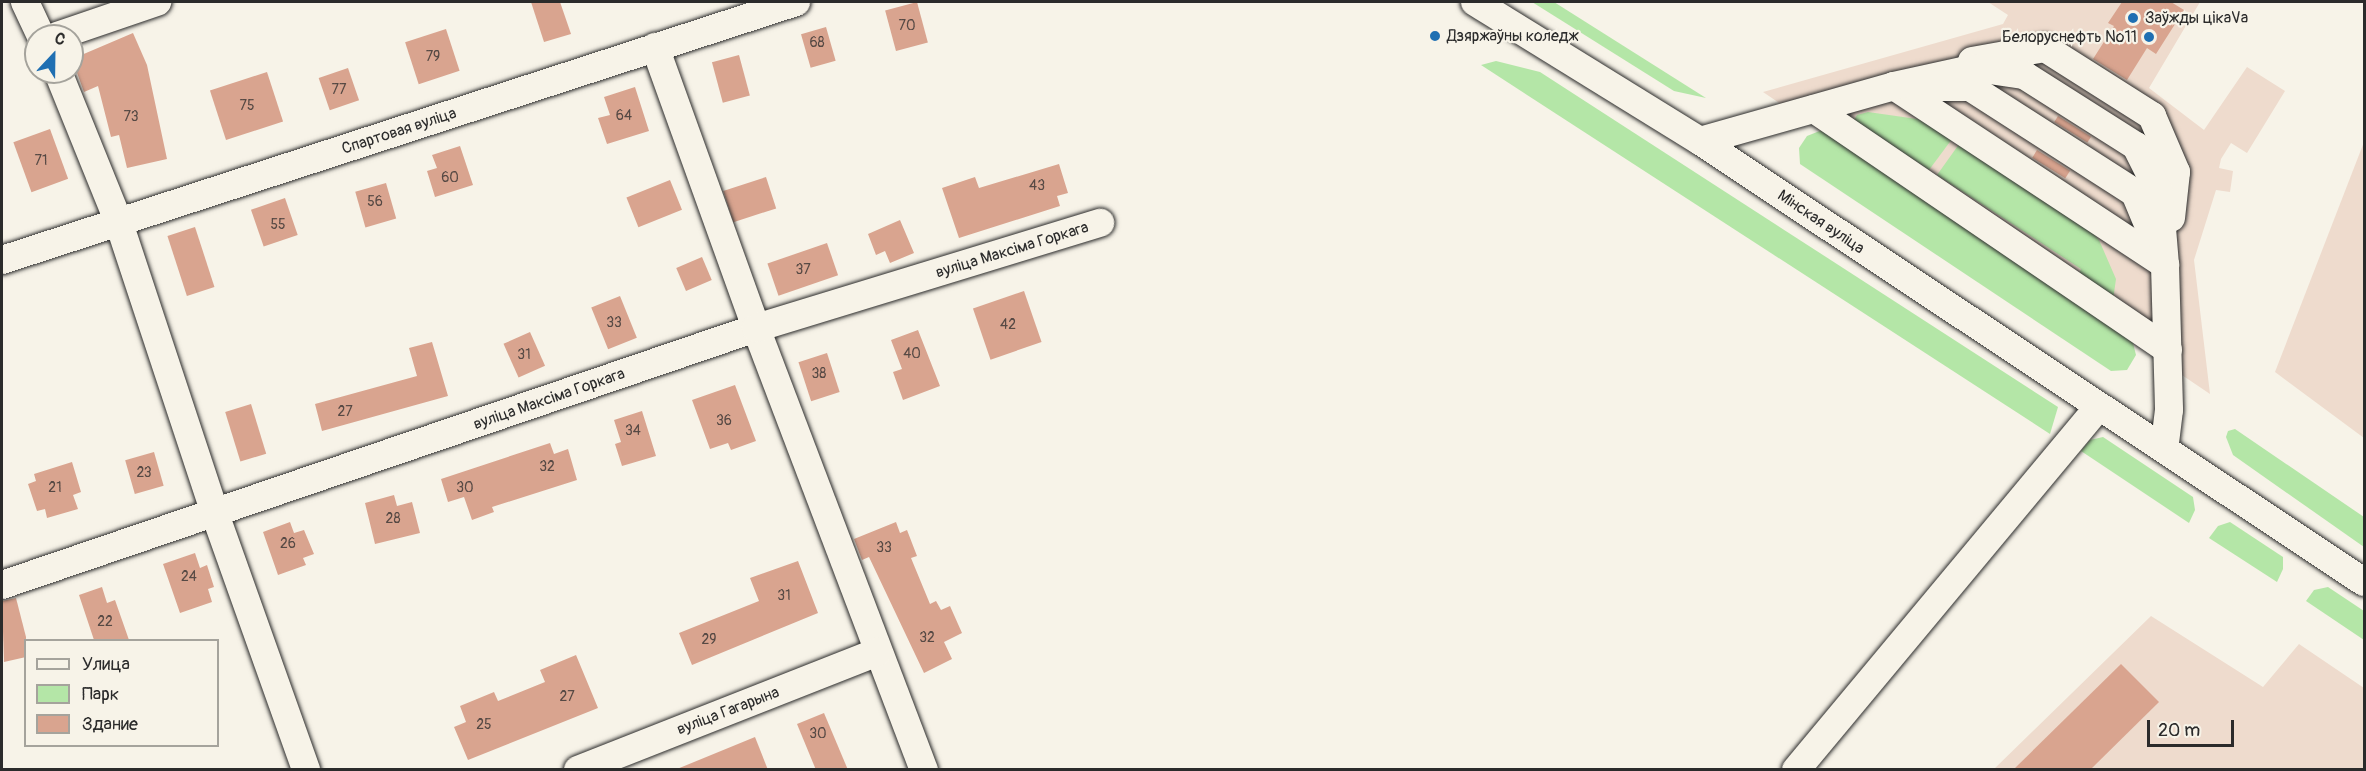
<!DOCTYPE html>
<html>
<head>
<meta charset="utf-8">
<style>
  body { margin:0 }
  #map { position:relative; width:2366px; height:771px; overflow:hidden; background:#f7f3e8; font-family:Pangolin,sans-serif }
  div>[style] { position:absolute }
  .built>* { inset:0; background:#eedbcd }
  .green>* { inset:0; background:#b4e6a7 }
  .building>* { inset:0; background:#d9a48f; transform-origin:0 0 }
  .roads { filter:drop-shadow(0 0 2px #2b2b2b) drop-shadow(0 0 2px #2b2b2b) }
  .minor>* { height:28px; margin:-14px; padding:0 14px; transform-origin:14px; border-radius:14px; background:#f7f3e8 }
  .dots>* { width:16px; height:16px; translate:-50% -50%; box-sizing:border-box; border:3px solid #f7f3e8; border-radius:50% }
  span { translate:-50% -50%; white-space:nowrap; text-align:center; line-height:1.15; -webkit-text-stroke:4.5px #f7f3e8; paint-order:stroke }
  .number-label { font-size:14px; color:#564944 }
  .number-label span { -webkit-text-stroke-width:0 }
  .poi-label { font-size:16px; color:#2b2b2b }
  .left { translate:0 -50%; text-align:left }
  .right { translate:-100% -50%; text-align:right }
  .street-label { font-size:16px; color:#2b2b2b }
  .frame { position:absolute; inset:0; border:3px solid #2b2b2b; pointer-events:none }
  .legend { position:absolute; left:24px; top:639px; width:195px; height:108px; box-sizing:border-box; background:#f7f3e8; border:2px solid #a5a39c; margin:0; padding:8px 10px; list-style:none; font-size:18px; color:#2b2b2b }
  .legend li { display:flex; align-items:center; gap:12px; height:30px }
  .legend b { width:30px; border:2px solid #a5a39c }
  .north { position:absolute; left:24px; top:24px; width:60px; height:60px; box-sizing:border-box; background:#f7f3e8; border:2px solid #a5a39c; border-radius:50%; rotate:22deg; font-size:16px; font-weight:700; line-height:24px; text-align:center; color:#2b2b2b }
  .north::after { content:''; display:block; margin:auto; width:21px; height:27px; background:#1f6fb2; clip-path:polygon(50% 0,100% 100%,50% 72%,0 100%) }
  .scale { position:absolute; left:2147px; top:720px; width:87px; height:27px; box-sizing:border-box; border:3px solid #2b2b2b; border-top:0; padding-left:8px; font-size:18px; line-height:21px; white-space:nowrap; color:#2b2b2b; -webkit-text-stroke:4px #f7f3e8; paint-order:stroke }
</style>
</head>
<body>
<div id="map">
  <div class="built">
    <div style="clip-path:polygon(1988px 2px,2200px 2px,2149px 88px,2204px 130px,2247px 67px,2285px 91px,2247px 153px,2231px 143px,2221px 159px,2219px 168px,2233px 171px,2230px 192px,2216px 190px,2194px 260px,2210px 394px,1763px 92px,2003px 24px,2008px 15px)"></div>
    <div style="clip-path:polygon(2364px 142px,2364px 438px,2275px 372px)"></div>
    <div style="clip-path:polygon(2151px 616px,2263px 687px,2299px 644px,2364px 688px,2364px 769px,1993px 770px)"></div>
  </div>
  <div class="green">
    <div style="clip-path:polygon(1532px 2px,1554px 2px,1706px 98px,1674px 91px)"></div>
    <div style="clip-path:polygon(1496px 61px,1540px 72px,2058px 407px,2050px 434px,1481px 65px)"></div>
    <div style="clip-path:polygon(1868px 112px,1931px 121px,1955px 135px,1929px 170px,1854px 120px,1857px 115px)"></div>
    <div style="clip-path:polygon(1822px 130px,2132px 339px,2136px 355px,2127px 370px,2111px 371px,1800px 164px,1799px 148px,1807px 136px)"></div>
    <div style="clip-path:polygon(1962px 140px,2078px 216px,2099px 240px,2116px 279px,2113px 300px,2078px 276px,2081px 269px,1937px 175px)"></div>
    <div style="clip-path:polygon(2235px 429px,2364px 517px,2364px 547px,2233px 455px,2226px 437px,2228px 431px)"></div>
    <div style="clip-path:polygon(2103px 437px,2193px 497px,2195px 510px,2189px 523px,2081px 451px,2090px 440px)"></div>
    <div style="clip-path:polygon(2230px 522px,2283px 557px,2283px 569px,2277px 582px,2209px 538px,2218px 526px)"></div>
    <div style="clip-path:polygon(2328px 587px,2364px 611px,2364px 640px,2306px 601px,2314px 590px)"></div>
  </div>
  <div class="building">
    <div style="clip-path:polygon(531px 2px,560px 2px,571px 34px,544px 42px)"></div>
    <div style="left:917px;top:2px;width:42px;height:33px;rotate:75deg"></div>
    <div style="clip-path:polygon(2122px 2px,2171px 2px,2184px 10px,2156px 54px,2147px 48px,2127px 80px,2093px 59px,2114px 26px,2108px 23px)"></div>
    <div style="left:826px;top:27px;width:35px;height:26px;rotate:74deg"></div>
    <div style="left:446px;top:29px;width:44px;height:43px;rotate:72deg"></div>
    <div style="clip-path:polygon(133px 33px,147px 65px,167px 159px,127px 168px,119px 135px,111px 137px,98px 86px,84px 92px,72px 59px)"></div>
    <div style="left:739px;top:55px;width:42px;height:28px;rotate:75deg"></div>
    <div style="left:348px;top:68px;width:34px;height:31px;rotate:71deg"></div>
    <div style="left:267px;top:72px;width:52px;height:60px;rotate:72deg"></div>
    <div style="clip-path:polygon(635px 87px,649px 131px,607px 144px,598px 118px,610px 115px,604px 97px)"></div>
    <div style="left:2058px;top:116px;width:39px;height:7px;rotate:32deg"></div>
    <div style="left:50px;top:129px;width:53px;height:39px;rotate:70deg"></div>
    <div style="clip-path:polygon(460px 146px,473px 185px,435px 197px,427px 171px,437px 168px,432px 155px)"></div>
    <div style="left:2037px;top:150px;width:39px;height:9px;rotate:32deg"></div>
    <div style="clip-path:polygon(1059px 164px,1068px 193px,1057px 196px,1060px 206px,959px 238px,942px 188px,975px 177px,979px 188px)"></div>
    <div style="left:766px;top:177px;width:33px;height:45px;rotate:72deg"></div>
    <div style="left:670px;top:180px;width:32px;height:47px;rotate:68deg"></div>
    <div style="left:386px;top:183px;width:37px;height:32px;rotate:74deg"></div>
    <div style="left:285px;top:198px;width:39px;height:36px;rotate:71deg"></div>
    <div style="clip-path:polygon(900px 220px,914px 253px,890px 263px,885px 251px,876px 255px,868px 234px)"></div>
    <div style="left:195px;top:227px;width:63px;height:29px;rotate:72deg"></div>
    <div style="left:827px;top:243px;width:34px;height:63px;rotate:71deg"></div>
    <div style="left:702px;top:257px;width:25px;height:28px;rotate:67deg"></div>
    <div style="left:1024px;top:291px;width:54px;height:54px;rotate:71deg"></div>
    <div style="left:620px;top:296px;width:45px;height:31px;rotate:68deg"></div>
    <div style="clip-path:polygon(918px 330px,940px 386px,903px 400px,893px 372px,902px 369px,891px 340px)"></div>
    <div style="left:530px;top:332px;width:37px;height:29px;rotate:66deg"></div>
    <div style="clip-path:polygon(432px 342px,448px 396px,322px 431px,315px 404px,417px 376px,409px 348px)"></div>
    <div style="left:827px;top:353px;width:41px;height:30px;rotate:72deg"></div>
    <div style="clip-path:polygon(735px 385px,756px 441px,731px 450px,728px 443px,710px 449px,692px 400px)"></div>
    <div style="left:251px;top:404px;width:52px;height:27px;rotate:73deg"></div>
    <div style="clip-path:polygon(642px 411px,656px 456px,622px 466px,615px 444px,621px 442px,614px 420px)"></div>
    <div style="clip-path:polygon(550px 443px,554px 454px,568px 449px,577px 480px,492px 507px,494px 512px,472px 520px,464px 497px,448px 502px,441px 479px)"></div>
    <div style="left:154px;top:452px;width:35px;height:30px;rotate:74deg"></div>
    <div style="clip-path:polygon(72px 462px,81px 492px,73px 495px,78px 509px,47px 518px,45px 509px,37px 511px,28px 484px,36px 481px,34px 474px)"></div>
    <div style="clip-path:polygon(394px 495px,397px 506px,412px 502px,420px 533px,375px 544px,365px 503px)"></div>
    <div style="clip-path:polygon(290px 522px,294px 533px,304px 530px,314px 554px,303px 558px,306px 565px,278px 575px,263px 532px)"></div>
    <div style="clip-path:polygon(896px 522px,900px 533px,907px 530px,917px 556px,911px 558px,930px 604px,936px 601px,941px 610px,950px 606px,962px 633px,944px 642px,952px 659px,924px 673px,869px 557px,862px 560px,854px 539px)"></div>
    <div style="clip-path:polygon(195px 553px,200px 568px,207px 565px,214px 587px,208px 589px,212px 602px,180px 613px,163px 564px)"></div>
    <div style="clip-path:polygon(798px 561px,818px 613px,692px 665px,679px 633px,759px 601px,750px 578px)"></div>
    <div style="clip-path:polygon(102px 587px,107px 603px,115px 600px,129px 640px,94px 640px,79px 595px)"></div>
    <div style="clip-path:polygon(16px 598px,26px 637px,26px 657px,4px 662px,2px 601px)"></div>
    <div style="clip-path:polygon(576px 655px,598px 708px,468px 760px,454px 727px,466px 722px,460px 706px,494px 692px,498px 701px,545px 682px,540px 670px)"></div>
    <div style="clip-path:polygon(2121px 664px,2159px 702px,2090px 770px,2013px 770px)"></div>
    <div style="clip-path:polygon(824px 713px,848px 770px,816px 770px,797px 724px)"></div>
    <div style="clip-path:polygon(755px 737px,768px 770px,677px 770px,677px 769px)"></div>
  </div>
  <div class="roads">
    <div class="minor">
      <div style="left:25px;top:2px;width:38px;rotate:65deg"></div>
      <div style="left:1475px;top:2px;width:264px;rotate:31.7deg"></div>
      <div style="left:1700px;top:141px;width:797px;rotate:33.59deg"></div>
      <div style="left:57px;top:36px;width:106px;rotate:-18.8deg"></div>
      <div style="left:655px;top:47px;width:299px;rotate:70.2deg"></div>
      <div style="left:756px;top:328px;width:473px;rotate:69.2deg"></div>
      <div style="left:1972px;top:61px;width:74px;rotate:-10.1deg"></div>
      <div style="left:2045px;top:48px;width:127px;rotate:32.4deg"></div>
      <div style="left:2152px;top:116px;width:61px;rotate:66.8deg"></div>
      <div style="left:2176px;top:172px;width:46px;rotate:96.2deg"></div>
      <div style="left:58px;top:72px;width:163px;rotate:68deg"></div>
      <div style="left:119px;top:223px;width:306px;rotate:71.7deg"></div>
      <div style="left:215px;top:514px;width:272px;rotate:70.4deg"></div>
      <div style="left:1894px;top:86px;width:325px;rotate:33.4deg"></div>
      <div style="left:1937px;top:87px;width:33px"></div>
      <div style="left:1970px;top:87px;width:196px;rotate:32.7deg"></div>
      <div style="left:2135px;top:193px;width:52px;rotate:67.4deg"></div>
      <div style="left:1814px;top:109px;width:428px;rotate:34.2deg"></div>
      <div style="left:1700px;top:141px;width:202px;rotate:-15.8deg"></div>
      <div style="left:1894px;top:86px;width:84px;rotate:-12.4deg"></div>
      <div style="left:1976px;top:68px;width:49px;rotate:8.3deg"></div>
      <div style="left:2024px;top:75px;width:133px;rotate:32.4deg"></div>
      <div style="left:2136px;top:146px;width:51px;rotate:63.4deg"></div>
      <div style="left:2159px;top:192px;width:73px;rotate:85.3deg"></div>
      <div style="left:2165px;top:265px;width:145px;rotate:88.4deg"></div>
      <div style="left:2169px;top:410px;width:38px;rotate:97deg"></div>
      <div style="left:2px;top:260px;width:835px;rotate:-18deg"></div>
      <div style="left:2px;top:585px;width:797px;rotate:-18.82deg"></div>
      <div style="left:756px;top:328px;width:360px;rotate:-17deg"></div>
      <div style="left:578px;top:770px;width:322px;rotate:-21.5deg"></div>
      <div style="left:1796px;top:770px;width:472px;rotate:-50.2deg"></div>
    </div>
  </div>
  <div class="dots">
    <div style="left:2133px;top:18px;background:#1f6fb2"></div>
    <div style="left:1435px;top:36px;background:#1f6fb2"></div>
    <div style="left:2149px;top:37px;background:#1f6fb2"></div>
  </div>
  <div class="number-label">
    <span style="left:907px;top:26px">70</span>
    <span style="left:817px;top:43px">68</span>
    <span style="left:433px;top:57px">79</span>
    <span style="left:339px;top:90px">77</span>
    <span style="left:247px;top:106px">75</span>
    <span style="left:624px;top:116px">64</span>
    <span style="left:131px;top:117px">73</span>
    <span style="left:41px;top:161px">71</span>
    <span style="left:450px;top:178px">60</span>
    <span style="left:1037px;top:186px">43</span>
    <span style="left:375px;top:202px">56</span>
    <span style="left:278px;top:225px">55</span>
    <span style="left:803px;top:270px">37</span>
    <span style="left:614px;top:323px">33</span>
    <span style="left:1008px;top:325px">42</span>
    <span style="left:912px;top:354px">40</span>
    <span style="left:524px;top:355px">31</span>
    <span style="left:819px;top:374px">38</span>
    <span style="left:345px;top:412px">27</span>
    <span style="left:724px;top:421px">36</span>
    <span style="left:633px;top:431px">34</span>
    <span style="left:547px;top:467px">32</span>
    <span style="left:144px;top:473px">23</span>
    <span style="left:55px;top:488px">21</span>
    <span style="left:465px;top:488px">30</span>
    <span style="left:393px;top:519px">28</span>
    <span style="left:288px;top:544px">26</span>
    <span style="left:884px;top:548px">33</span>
    <span style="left:189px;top:577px">24</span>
    <span style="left:784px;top:596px">31</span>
    <span style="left:105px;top:622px">22</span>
    <span style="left:927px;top:638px">32</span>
    <span style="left:709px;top:640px">29</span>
    <span style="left:567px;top:697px">27</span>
    <span style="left:484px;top:725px">25</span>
    <span style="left:818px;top:734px">30</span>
  </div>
  <div class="poi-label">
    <span class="left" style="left:2145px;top:18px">Заўжды цікаVа</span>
    <span class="left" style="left:1447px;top:36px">Дзяржаўны коледж</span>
    <span class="right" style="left:2137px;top:37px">Белоруснефть №11</span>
  </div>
  <div class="street-label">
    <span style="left:399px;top:131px;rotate:-18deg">Спартовая вуліца</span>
    <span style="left:1821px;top:222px;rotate:34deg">Мінская вуліца</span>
    <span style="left:1012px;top:250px;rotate:-17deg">вуліца Максіма Горкага</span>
    <span style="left:549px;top:399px;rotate:-19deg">вуліца Максіма Горкага</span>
    <span style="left:728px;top:711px;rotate:-21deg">вуліца Гагарына</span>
  </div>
  <div class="frame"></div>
  <ul class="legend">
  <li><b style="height:8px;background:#f7f3e8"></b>Улица</li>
  <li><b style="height:16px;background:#b4e6a7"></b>Парк</li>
  <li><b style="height:16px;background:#d9a48f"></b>Здание</li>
  </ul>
  <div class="north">С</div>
  <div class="scale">20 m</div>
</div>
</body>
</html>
